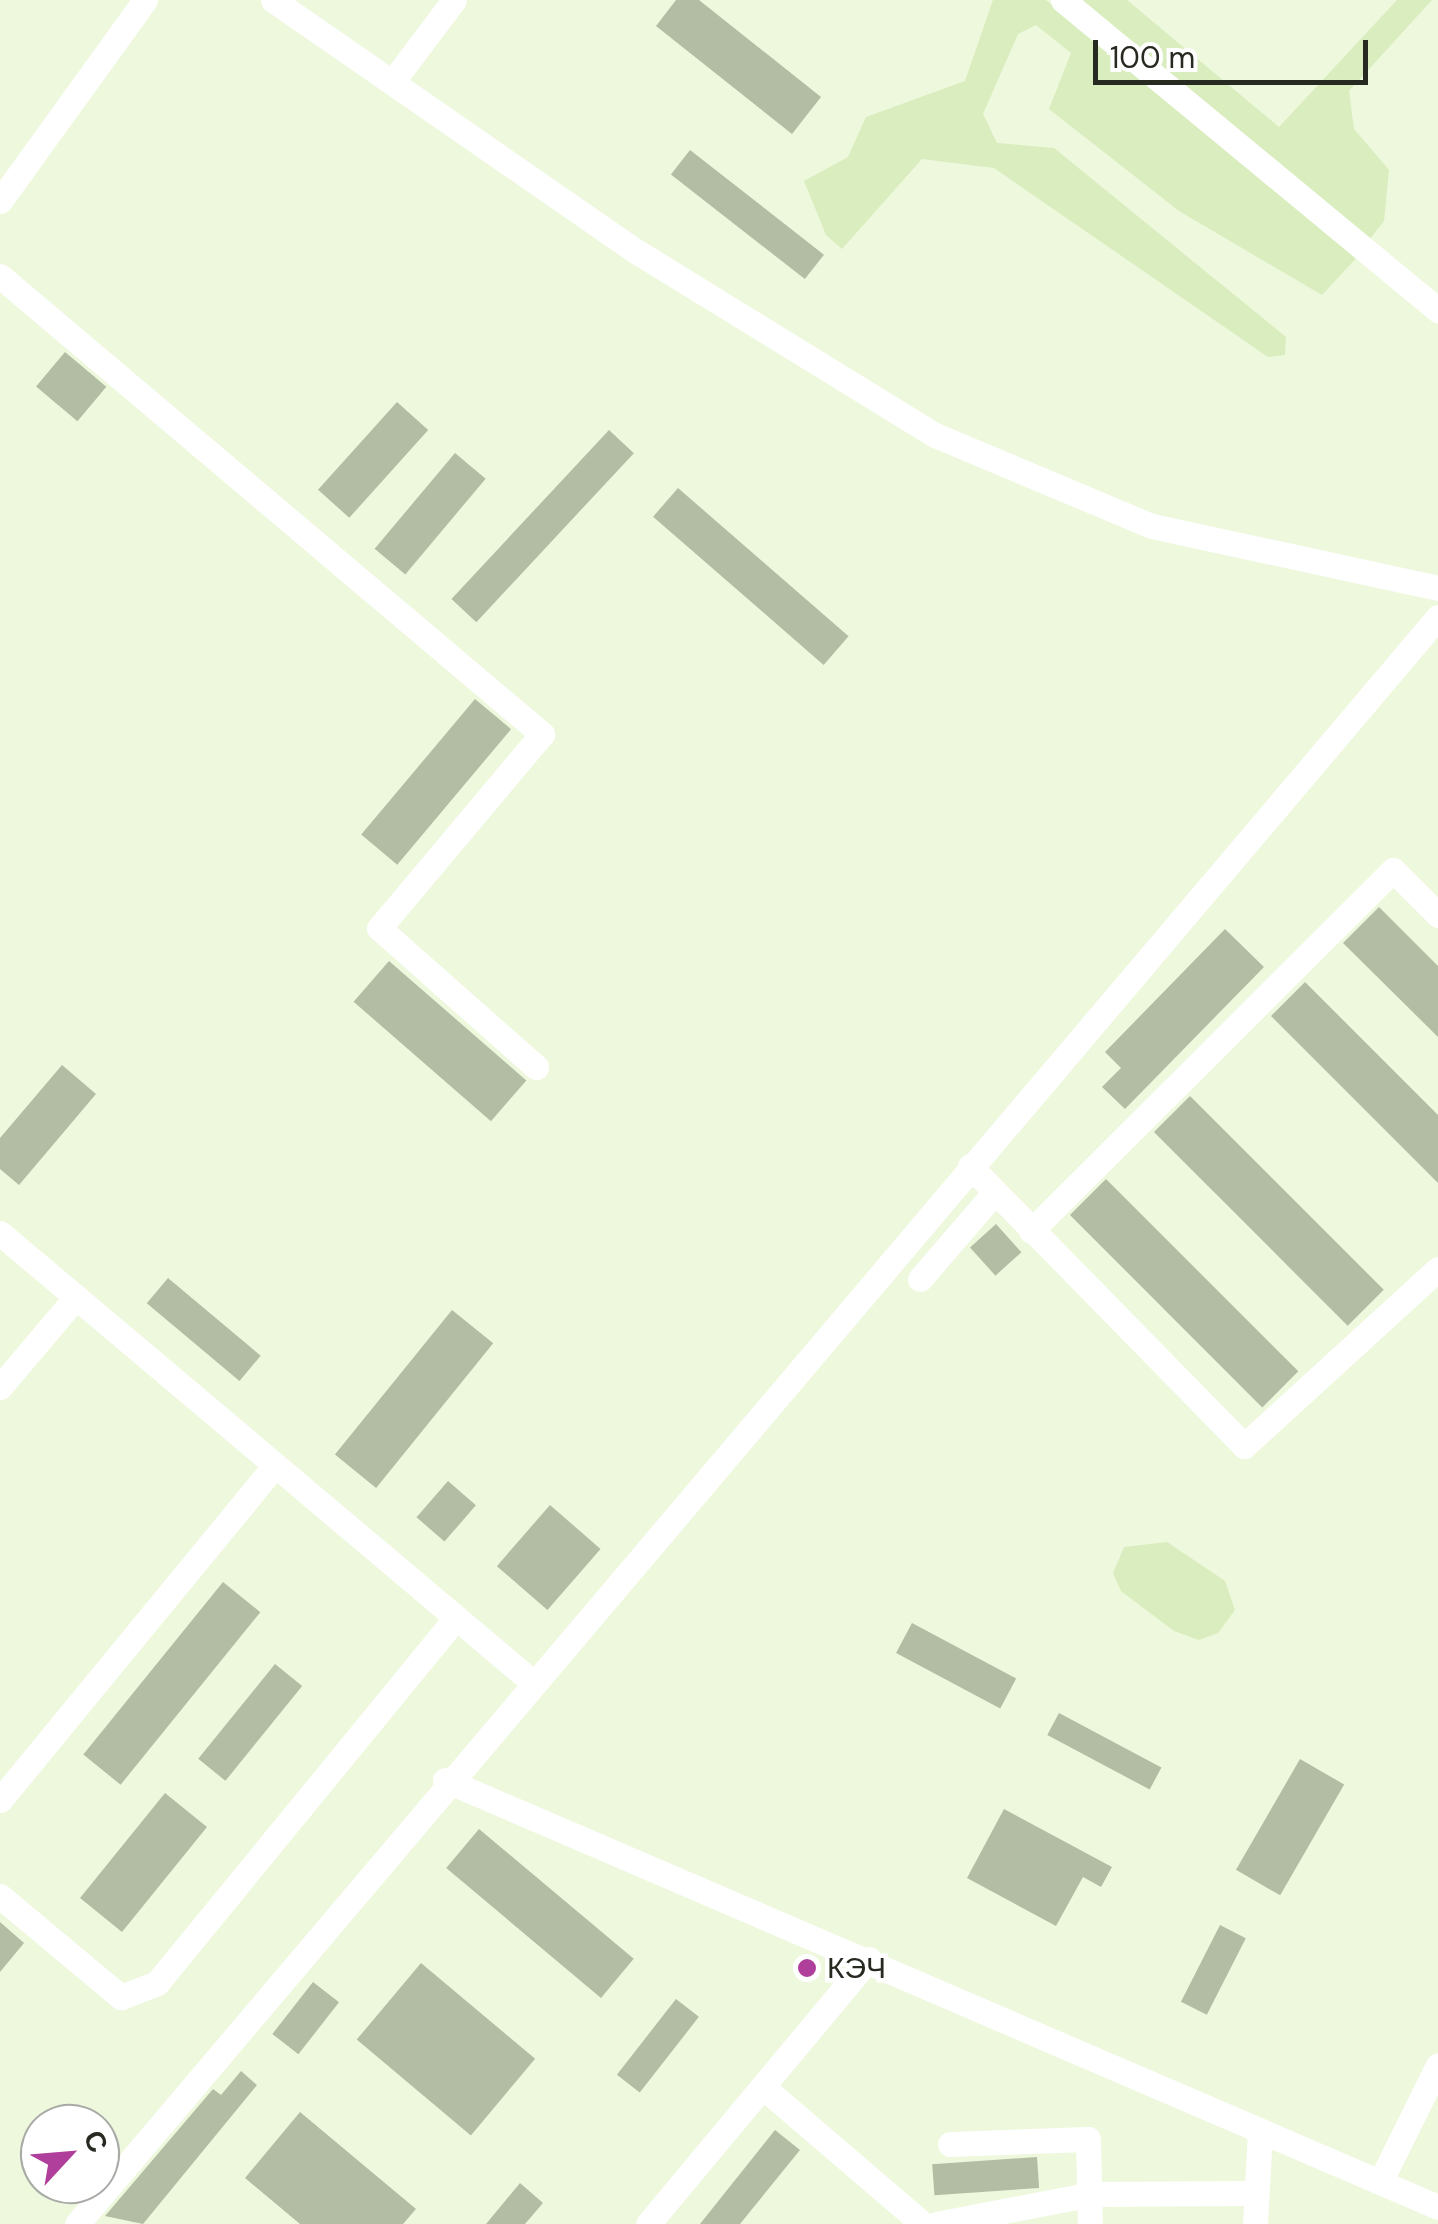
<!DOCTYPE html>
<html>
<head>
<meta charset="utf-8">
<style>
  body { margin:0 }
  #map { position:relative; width:1438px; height:2224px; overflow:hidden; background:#edf8dd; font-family:"DM Sans",sans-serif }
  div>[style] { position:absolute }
  .green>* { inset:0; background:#daedbe }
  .building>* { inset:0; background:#b3bda4; transform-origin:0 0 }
  .minor>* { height:25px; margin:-12.5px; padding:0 12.5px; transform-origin:12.5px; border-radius:12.5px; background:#fff }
  .dots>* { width:28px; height:28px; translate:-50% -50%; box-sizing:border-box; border:5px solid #fff; border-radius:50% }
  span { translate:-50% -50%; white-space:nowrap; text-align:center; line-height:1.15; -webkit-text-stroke:9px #fff; paint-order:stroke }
  .poi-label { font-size:30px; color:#262a20 }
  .left { translate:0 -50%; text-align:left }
  .north { position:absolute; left:20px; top:2104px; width:100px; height:100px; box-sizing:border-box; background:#fff; border:2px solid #a8aaa6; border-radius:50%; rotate:64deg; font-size:28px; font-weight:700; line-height:40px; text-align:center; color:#262a20 }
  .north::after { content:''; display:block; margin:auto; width:35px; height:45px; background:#af3f9b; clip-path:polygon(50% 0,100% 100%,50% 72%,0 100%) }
  .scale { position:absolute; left:1093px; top:40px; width:275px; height:45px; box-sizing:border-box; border:5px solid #262a20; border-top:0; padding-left:12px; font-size:30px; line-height:35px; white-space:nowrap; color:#262a20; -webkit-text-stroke:8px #fff; paint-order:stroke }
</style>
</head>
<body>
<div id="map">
  <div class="green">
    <div style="clip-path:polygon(993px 0,1046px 0,1359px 255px,1322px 295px,1179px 211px,1049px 109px,1071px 53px,1036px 25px,1018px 34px,983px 114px,997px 143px,1054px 148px,1286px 337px,1285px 355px,1268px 357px,994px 168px,922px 159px,842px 249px,826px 235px,804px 181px,848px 157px,866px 117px,965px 81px)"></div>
    <div style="clip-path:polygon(1080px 0,1127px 0,1279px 127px,1397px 0,1432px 0,1349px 91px,1354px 129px,1389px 170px,1384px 221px,1369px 240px)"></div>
    <div style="clip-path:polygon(1167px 1542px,1225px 1581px,1235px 1610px,1218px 1633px,1199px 1640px,1174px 1631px,1121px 1591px,1113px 1573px,1124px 1547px)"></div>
  </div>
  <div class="building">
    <div style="clip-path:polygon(676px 0,699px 0,821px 97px,792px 134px,656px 26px)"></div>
    <div style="left:690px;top:150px;width:170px;height:31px;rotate:38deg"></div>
    <div style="left:65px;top:352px;width:54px;height:45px;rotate:40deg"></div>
    <div style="left:397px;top:402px;width:42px;height:118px;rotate:42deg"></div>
    <div style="left:609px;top:430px;width:34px;height:231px;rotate:43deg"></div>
    <div style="left:455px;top:453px;width:40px;height:125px;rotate:40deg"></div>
    <div style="left:678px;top:488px;width:226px;height:38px;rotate:41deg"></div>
    <div style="left:475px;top:699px;width:47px;height:177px;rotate:40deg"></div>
    <div style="clip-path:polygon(1379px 907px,1438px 966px,1438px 1037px,1343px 943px)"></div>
    <div style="clip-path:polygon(1225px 929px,1264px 967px,1125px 1109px,1102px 1087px,1121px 1068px,1105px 1052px)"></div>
    <div style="left:389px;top:961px;width:182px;height:54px;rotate:41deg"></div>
    <div style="clip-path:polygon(1305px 982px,1438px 1115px,1438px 1183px,1271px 1016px)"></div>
    <div style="clip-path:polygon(62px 1065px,96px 1094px,19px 1185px,0 1169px,0 1138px)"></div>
    <div style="left:1190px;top:1096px;width:274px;height:51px;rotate:45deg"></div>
    <div style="left:1106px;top:1179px;width:272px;height:51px;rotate:45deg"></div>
    <div style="left:996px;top:1224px;width:38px;height:35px;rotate:48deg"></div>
    <div style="left:168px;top:1278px;width:121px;height:33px;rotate:40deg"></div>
    <div style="left:452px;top:1310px;width:53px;height:186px;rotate:39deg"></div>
    <div style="left:448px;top:1481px;width:37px;height:48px;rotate:41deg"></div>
    <div style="left:550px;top:1505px;width:67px;height:81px;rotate:41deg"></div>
    <div style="left:223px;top:1582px;width:48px;height:222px;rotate:39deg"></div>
    <div style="left:912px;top:1623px;width:118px;height:34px;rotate:28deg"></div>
    <div style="left:275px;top:1664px;width:35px;height:122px;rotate:39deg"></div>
    <div style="left:1059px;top:1713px;width:116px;height:25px;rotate:28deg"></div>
    <div style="left:1300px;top:1759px;width:51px;height:128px;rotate:30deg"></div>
    <div style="left:165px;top:1793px;width:54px;height:135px;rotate:39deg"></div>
    <div style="clip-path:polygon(1004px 1809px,1112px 1867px,1101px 1887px,1083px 1877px,1056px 1926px,967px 1878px)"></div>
    <div style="left:479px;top:1829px;width:202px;height:51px;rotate:40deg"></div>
    <div style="clip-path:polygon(0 1922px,24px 1943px,0 1972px)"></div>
    <div style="left:1220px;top:1925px;width:29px;height:86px;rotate:27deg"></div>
    <div style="left:421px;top:1963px;width:149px;height:100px;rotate:40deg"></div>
    <div style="left:313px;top:1982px;width:33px;height:66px;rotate:38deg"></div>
    <div style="left:676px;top:1999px;width:29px;height:96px;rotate:38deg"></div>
    <div style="clip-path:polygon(241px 2071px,257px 2085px,143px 2224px,105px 2216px,213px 2089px,221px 2095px)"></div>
    <div style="clip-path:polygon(300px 2112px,416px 2209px,403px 2224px,300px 2224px,245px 2178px)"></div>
    <div style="clip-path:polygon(775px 2130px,800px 2150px,740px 2224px,700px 2224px)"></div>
    <div style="left:1037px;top:2157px;width:31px;height:105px;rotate:86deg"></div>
    <div style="clip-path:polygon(520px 2183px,543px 2203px,525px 2224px,486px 2224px)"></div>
  </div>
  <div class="minor">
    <div style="left:273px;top:0;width:445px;rotate:34.7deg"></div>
    <div style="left:639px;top:253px;width:347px;rotate:31.6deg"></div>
    <div style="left:935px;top:435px;width:235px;rotate:22.8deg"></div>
    <div style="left:1152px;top:526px;width:293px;rotate:12.2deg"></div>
    <div style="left:1063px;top:0;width:487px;rotate:39.6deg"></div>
    <div style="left:393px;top:81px;width:101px;rotate:-53deg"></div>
    <div style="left:0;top:201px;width:248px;rotate:-54.2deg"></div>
    <div style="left:0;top:276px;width:710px;rotate:40.2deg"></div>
    <div style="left:542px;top:734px;width:253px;rotate:130deg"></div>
    <div style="left:379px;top:928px;width:210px;rotate:41.5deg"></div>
    <div style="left:970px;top:1166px;width:392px;rotate:45.6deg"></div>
    <div style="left:1244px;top:1446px;width:263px;rotate:-42.4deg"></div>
    <div style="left:1031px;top:1231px;width:511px;rotate:-44.92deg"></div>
    <div style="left:1393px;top:870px;width:64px;rotate:45deg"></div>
    <div style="left:0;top:1233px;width:693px;rotate:40.14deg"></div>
    <div style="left:920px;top:1279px;width:113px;rotate:-49.3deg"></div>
    <div style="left:0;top:1387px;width:118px;rotate:-49.8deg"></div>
    <div style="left:445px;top:1780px;width:1081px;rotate:23.27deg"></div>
    <div style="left:0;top:1800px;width:433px;rotate:-50.6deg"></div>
    <div style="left:0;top:1896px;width:158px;rotate:39.9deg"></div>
    <div style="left:121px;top:1997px;width:39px;rotate:-21deg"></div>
    <div style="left:157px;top:1983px;width:472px;rotate:-50.7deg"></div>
    <div style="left:763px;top:2087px;width:211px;rotate:40.6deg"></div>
    <div style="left:950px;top:2144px;width:138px;rotate:-2.1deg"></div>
    <div style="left:1088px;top:2139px;width:85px;rotate:88.7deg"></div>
    <div style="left:1381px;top:2180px;width:128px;rotate:-63.6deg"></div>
    <div style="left:77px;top:2224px;width:2106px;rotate:-49.74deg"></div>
    <div style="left:648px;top:2224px;width:345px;rotate:-50.2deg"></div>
    <div style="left:936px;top:2224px;width:159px;rotate:-10.9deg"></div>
    <div style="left:1092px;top:2194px;width:160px;rotate:-0.4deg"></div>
    <div style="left:1255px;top:2224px;width:93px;rotate:-86.9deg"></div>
  </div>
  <div class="dots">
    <div style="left:807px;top:1968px;background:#af3f9b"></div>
  </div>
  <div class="poi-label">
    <span class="left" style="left:827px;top:1968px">КЭЧ</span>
  </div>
  <div class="north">С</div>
  <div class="scale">100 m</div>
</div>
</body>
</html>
